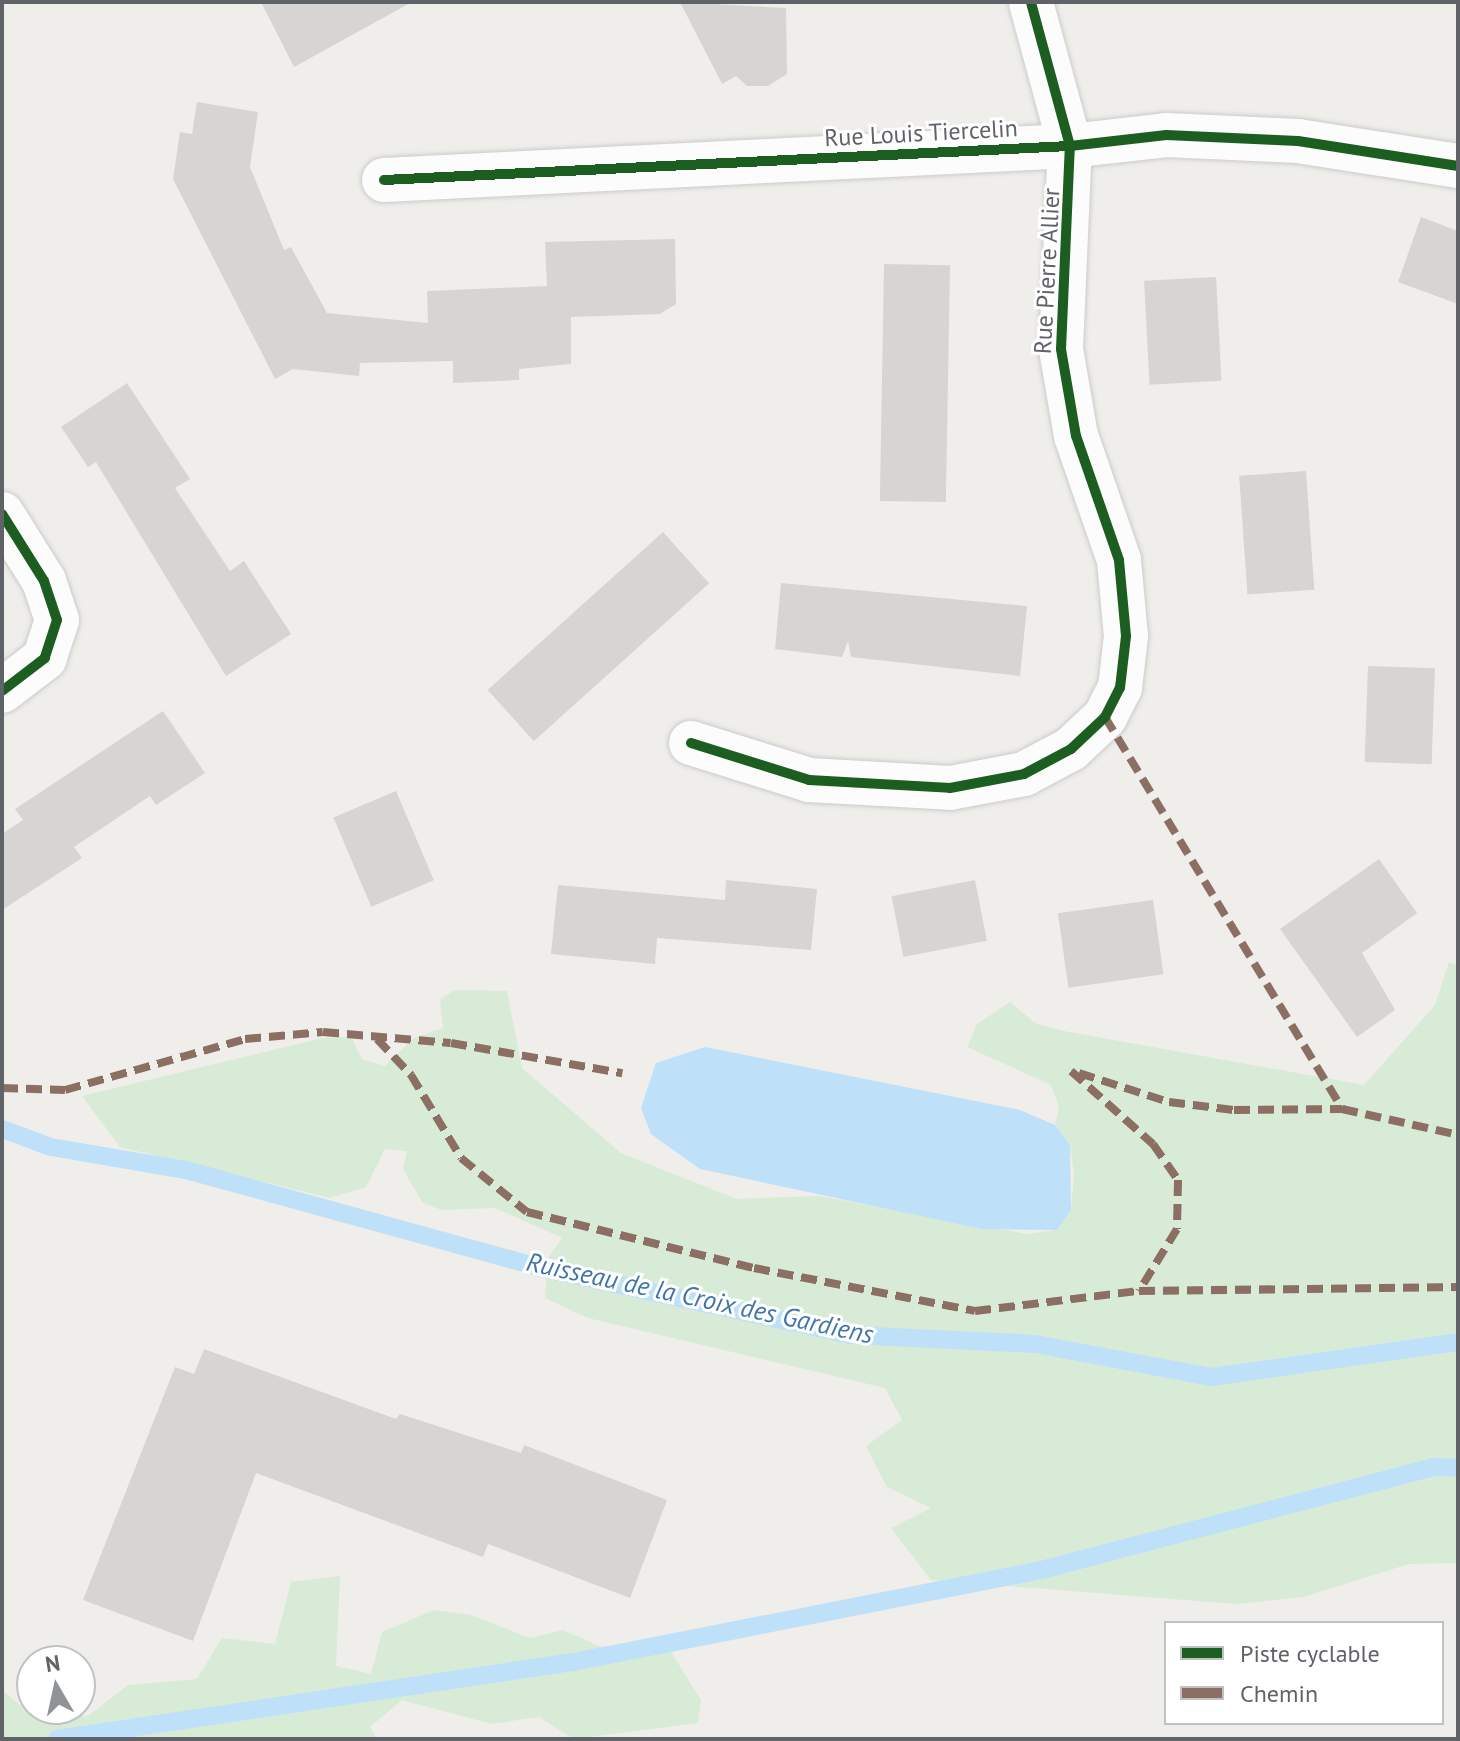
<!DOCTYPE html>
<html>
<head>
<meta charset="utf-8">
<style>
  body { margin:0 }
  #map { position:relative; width:1460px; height:1741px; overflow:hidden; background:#efeeea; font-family:"PT Sans",sans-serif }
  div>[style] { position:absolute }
  .green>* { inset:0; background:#d8ebd6 }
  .water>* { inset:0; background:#bfe0f9 }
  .stream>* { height:18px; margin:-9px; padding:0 9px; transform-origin:9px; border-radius:9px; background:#bfe0f9 }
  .building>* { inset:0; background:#d6d5d3; transform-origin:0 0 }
  .roads { filter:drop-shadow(0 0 2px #cbcccc) drop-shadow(0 0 2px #cbcccc) }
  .minor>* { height:44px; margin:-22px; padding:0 22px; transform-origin:22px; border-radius:22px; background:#fdfcfc }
  .quiet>* { height:8px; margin-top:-4px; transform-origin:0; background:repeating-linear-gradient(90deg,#8d6e63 0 16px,transparent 0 24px) }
  .cycleway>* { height:10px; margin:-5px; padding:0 5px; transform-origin:5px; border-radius:5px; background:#1b5e20 }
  span { translate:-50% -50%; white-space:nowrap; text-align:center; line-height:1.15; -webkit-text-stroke:6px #fff; paint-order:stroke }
  .street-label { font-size:24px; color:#5f6368 }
  .water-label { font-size:26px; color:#4174aa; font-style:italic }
  .frame { position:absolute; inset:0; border:4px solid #5f6368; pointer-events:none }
  .legend { position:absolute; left:1164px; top:1621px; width:280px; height:104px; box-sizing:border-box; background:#fff; border:2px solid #bfc1c3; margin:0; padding:10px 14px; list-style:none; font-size:24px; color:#5f6368 }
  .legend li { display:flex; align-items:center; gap:16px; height:40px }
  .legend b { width:40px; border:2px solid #bfc1c3 }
  .north { position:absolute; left:16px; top:1645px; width:80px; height:80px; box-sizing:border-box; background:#fff; border:2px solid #bfc1c3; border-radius:50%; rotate:351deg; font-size:22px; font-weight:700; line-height:32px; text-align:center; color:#5f6368 }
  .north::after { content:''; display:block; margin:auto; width:28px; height:36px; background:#919496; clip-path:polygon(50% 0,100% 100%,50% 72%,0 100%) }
</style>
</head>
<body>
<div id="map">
  <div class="green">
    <div style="clip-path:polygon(1449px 962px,1458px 965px,1458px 1563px,1409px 1564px,1303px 1597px,1236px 1604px,931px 1580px,891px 1528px,931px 1508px,887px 1487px,866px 1446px,902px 1420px,885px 1388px,588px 1318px,545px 1298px,548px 1258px,562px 1238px,495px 1208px,441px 1210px,422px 1202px,403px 1169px,407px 1151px,385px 1149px,366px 1187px,330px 1198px,120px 1147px,82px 1096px,323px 1038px,351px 1037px,362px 1059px,385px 1066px,414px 1038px,443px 1028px,440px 999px,455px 990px,507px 991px,522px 1068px,621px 1153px,737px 1199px,819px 1196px,1027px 1234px,1057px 1230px,1071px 1210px,1074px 1175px,1070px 1145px,1055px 1125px,1059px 1107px,1051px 1085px,967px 1047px,977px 1024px,1010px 1002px,1035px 1023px,1064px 1031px,1364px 1085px,1435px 1005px)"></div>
    <div style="clip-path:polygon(340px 1576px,336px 1666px,371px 1674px,382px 1632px,434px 1610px,471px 1615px,530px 1638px,563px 1630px,617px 1654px,668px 1647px,701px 1700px,698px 1723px,574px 1739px,539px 1717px,492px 1724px,402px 1700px,370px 1727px,377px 1739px,2px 1739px,2px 1690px,32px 1715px,88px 1716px,128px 1685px,197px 1679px,222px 1638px,275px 1644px,291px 1582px)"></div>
  </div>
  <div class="water">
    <div style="clip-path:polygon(705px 1047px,1020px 1110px,1055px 1125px,1070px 1145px,1071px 1210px,1057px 1230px,982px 1229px,700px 1169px,651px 1134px,641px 1108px,656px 1063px)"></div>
  </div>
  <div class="stream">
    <div style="left:2px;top:1129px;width:52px;rotate:20.2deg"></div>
    <div style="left:51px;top:1147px;width:137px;rotate:9.7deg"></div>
    <div style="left:186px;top:1170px;width:368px;rotate:15.4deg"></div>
    <div style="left:541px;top:1268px;width:318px;rotate:12.2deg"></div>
    <div style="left:852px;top:1335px;width:183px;rotate:2.8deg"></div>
    <div style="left:1035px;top:1344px;width:180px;rotate:10.6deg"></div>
    <div style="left:1212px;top:1377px;width:248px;rotate:-8.1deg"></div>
    <div style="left:57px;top:1739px;width:522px;rotate:-8.49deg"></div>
    <div style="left:573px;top:1662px;width:481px;rotate:-11.1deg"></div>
    <div style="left:1045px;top:1569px;width:402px;rotate:-14.7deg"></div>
    <div style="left:1434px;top:1467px;width:24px;rotate:2deg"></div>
  </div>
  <div class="building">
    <div style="clip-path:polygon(261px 2px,412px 2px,294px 67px)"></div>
    <div style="clip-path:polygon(680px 2px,786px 8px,787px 74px,768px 86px,747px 86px,736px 76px,722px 84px)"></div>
    <div style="clip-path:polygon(197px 102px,258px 112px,250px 167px,284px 250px,291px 247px,327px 313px,428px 323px,427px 291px,547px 286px,545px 242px,675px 239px,676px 304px,660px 314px,571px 317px,571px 364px,519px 369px,519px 380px,453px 383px,453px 361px,360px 363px,359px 376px,293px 369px,275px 379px,173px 179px,180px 132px,192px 134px)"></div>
    <div style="clip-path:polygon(1421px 217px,1458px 231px,1458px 304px,1398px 282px)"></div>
    <div style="left:884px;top:264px;width:66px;height:237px;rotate:1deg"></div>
    <div style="left:1216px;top:277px;width:104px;height:72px;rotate:87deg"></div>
    <div style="clip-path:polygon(127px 383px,190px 479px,175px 488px,230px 571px,244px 561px,291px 634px,226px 676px,96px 462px,88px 467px,61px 427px)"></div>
    <div style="left:1306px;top:471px;width:119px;height:67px;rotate:86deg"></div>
    <div style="left:663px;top:532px;width:69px;height:236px;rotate:48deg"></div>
    <div style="clip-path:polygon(781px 583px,1027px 606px,1020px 676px,851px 657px,848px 641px,842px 657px,775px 649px)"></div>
    <div style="left:1368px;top:666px;width:67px;height:96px;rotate:2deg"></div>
    <div style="clip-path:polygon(163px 711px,205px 773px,156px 805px,150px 796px,74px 847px,82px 858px,2px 910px,2px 834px,23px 820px,15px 809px)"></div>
    <div style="left:396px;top:791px;width:97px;height:68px;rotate:67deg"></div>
    <div style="clip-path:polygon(1379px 859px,1417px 913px,1362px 953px,1395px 1010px,1357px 1037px,1280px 929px)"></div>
    <div style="clip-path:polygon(726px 880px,817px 889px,811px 950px,657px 938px,655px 964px,551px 954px,558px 885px,725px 900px)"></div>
    <div style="left:975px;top:880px;width:62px;height:85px;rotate:79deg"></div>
    <div style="left:1153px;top:900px;width:75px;height:96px;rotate:82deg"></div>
    <div style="clip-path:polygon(204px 1349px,396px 1419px,400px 1414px,521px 1453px,524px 1445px,667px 1500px,630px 1598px,488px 1544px,483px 1557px,256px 1473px,193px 1641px,83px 1600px,175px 1367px,194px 1374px)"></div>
  </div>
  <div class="roads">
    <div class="minor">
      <div style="left:384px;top:180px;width:687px;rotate:-2.84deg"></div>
      <div style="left:1070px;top:146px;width:97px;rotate:-6.5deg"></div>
      <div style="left:1166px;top:135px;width:132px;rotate:2.6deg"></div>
      <div style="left:1298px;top:141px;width:162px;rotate:8.9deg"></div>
      <div style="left:2px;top:514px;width:79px;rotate:57.9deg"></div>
      <div style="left:44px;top:581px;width:41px;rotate:71.6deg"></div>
      <div style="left:57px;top:620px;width:40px;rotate:108deg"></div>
      <div style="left:45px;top:658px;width:54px;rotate:142.5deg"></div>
      <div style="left:691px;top:743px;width:124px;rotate:17.4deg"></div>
      <div style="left:809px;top:780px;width:141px;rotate:3.2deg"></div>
      <div style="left:950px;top:788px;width:75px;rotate:-10.7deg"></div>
      <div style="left:1024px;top:774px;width:53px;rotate:-28deg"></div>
      <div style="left:1071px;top:749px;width:47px;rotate:-43.3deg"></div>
      <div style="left:1105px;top:717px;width:33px;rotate:-63deg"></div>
      <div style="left:1120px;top:688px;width:52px;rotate:-83.4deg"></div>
      <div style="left:1126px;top:636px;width:76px;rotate:-95.3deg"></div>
      <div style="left:1119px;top:560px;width:131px;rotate:-109.1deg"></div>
      <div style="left:1076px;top:436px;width:88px;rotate:-99.8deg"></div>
      <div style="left:1061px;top:349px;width:203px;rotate:-87.5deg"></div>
      <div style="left:1070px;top:146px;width:149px;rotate:-105.2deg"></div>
    </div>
  </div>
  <div class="quiet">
    <div style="left:1105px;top:717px;width:458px;rotate:58.8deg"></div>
    <div style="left:1342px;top:1109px;width:119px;rotate:12.6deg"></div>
    <div style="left:377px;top:1039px;width:50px;rotate:46.6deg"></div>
    <div style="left:411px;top:1075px;width:97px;rotate:58.9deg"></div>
    <div style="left:461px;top:1158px;width:85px;rotate:39.3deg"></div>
    <div style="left:527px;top:1212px;width:234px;rotate:13.9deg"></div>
    <div style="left:754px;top:1268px;width:225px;rotate:11deg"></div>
    <div style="left:975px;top:1311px;width:165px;rotate:-7deg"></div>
    <div style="left:1139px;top:1291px;width:319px;rotate:-0.7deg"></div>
    <div style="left:1071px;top:1071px;width:110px;rotate:41.7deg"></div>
    <div style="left:1153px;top:1144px;width:44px;rotate:55.2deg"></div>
    <div style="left:1178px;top:1180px;width:49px;rotate:91.2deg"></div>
    <div style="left:1177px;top:1229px;width:73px;rotate:121.5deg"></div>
    <div style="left:1079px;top:1073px;width:95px;rotate:17.9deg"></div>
    <div style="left:1169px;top:1102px;width:65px;rotate:7deg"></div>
    <div style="left:1234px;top:1110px;width:108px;rotate:-0.5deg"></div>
    <div style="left:2px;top:1088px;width:63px;rotate:1.8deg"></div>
    <div style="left:65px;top:1090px;width:187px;rotate:-15.8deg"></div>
    <div style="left:245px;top:1039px;width:78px;rotate:-5.1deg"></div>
    <div style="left:323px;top:1032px;width:128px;rotate:4.9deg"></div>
    <div style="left:451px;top:1043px;width:174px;rotate:10deg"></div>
  </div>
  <div class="cycleway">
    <div style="left:384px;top:180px;width:687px;rotate:-2.84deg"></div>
    <div style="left:1070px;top:146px;width:97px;rotate:-6.5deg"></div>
    <div style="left:1166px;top:135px;width:132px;rotate:2.6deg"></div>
    <div style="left:1298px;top:141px;width:162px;rotate:8.9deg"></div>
    <div style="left:2px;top:514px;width:79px;rotate:57.9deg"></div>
    <div style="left:44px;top:581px;width:41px;rotate:71.6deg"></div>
    <div style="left:57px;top:620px;width:40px;rotate:108deg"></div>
    <div style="left:45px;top:658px;width:54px;rotate:142.5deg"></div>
    <div style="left:691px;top:743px;width:124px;rotate:17.4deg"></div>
    <div style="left:809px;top:780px;width:141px;rotate:3.2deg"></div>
    <div style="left:950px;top:788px;width:75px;rotate:-10.7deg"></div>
    <div style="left:1024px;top:774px;width:53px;rotate:-28deg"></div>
    <div style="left:1071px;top:749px;width:47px;rotate:-43.3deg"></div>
    <div style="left:1105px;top:717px;width:33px;rotate:-63deg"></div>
    <div style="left:1120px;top:688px;width:52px;rotate:-83.4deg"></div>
    <div style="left:1126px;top:636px;width:76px;rotate:-95.3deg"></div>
    <div style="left:1119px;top:560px;width:131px;rotate:-109.1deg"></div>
    <div style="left:1076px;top:436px;width:88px;rotate:-99.8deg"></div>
    <div style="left:1061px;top:349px;width:203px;rotate:-87.5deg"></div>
    <div style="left:1070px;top:146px;width:149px;rotate:-105.2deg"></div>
  </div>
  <div class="street-label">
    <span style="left:921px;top:133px;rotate:-3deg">Rue Louis Tiercelin</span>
    <span style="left:1047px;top:271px;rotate:-87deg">Rue Pierre Allier</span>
  </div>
  <div class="water-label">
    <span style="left:700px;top:1298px;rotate:12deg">Ruisseau de la Croix des Gardiens</span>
  </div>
  <div class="frame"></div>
  <ul class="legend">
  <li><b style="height:10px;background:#1b5e20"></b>Piste cyclable</li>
  <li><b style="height:10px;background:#8d6e63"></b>Chemin</li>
  </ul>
  <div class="north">N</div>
</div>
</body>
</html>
